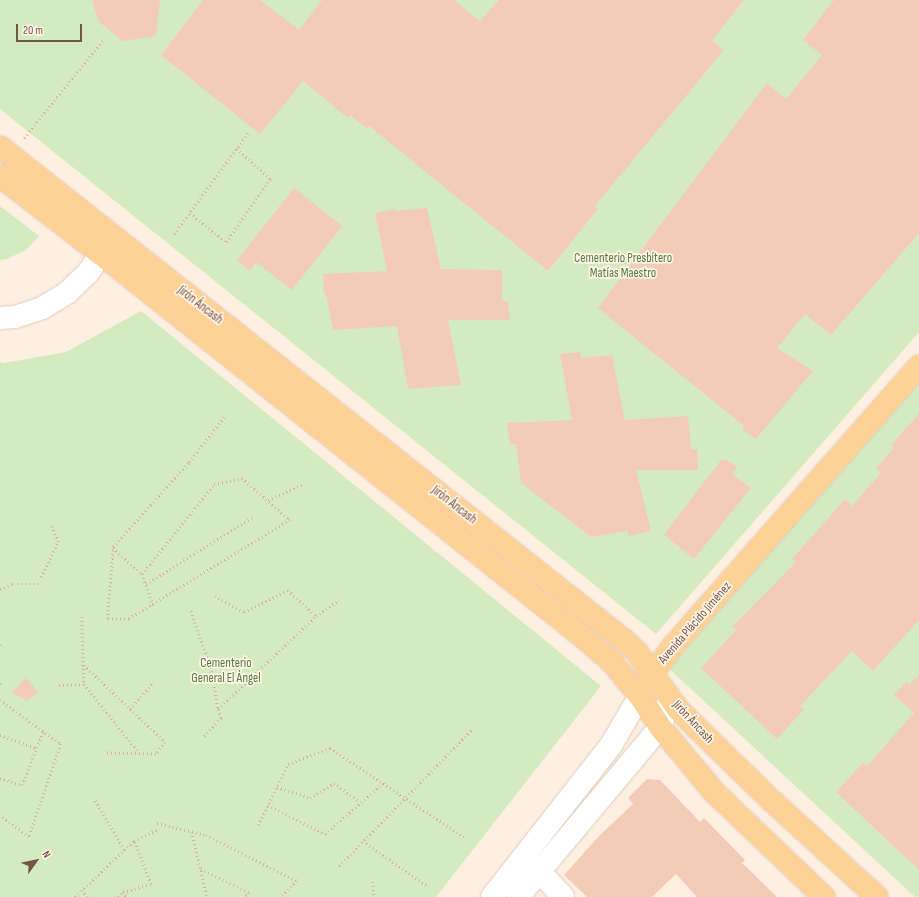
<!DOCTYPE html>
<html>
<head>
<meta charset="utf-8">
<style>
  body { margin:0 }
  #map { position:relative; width:919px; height:897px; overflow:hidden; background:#fdf0e1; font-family:"Sofia Sans Condensed",sans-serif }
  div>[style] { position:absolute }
  .green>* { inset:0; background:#d3ebbf }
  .building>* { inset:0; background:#f3ccb7 }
  .path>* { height:2.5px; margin-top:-1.25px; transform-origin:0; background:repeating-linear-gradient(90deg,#d8af9b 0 1px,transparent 0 4px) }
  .roads { filter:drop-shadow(0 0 1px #e1ccbc) drop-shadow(0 0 1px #e1ccbc) }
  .minor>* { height:22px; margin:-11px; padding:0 11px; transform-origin:11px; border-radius:11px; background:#fff }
  .major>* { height:22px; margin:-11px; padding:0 11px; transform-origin:11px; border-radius:11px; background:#fed297 }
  span { translate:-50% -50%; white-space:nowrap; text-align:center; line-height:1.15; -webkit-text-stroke:3.5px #fff5e8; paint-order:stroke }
  .park-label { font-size:13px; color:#547b3f }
  .street-label { font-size:13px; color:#755547 }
  .north { position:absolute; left:16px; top:841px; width:40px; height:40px; -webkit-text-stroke:3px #fff5e8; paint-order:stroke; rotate:57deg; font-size:11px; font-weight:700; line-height:16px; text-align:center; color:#755547 }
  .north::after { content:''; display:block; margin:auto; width:14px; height:18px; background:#755547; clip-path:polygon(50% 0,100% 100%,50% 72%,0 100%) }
  .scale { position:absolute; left:16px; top:24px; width:66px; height:18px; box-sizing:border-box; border:2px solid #755547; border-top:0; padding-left:5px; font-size:12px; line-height:14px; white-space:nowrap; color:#755547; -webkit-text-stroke:3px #fff5e8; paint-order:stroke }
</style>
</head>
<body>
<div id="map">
  <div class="green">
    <div style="clip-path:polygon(0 0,919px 0,919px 332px,656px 634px,0 109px)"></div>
    <div style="clip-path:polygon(0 206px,39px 236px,26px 250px,7px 259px,0 260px)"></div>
    <div style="clip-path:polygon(141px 311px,601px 686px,436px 897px,0 897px,0 362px,4px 363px,66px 352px)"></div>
    <div style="clip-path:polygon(919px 383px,919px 896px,915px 897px,665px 665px)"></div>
  </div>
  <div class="building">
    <div style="clip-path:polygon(92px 0,160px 0,156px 36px,123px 41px,99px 22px)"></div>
    <div style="clip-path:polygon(203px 0,260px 0,299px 30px,322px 0,454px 0,480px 21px,499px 0,744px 0,712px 41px,724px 50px,595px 206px,598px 209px,548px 271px,369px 126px,367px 128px,350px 115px,348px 118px,303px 81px,260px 134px,161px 55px)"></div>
    <div style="clip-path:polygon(834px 0,919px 0,919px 233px,831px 335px,805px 314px,777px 348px,813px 371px,756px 439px,742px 429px,744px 426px,598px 308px,767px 83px,786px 99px,822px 55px,803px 40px)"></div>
    <div style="clip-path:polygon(294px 188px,342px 226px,292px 290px,256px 262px,250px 271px,237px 260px)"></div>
    <div style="clip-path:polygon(427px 208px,441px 269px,502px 270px,502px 301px,508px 301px,510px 320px,448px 320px,461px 385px,408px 389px,397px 326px,333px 330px,326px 294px,324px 294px,323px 274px,387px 271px,375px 213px,394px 209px,395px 211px)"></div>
    <div style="clip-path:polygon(580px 352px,581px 358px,612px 355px,625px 420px,688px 416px,691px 449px,697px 449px,698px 470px,636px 470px,651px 531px,629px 536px,628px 531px,591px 537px,521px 483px,516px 444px,510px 444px,507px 423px,572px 420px,560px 354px)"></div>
    <div style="clip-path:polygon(919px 414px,919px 620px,873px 671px,852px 651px,800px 706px,804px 709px,777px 739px,701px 668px,736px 630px,732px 627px,796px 562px,792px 559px,839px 506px,845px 499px,852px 506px,881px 473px,876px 468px,894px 448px,891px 445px)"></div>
    <div style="clip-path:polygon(721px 460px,727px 460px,737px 467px,732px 474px,751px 488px,694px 559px,664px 535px)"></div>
    <div style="clip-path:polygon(919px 675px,919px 870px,836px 792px,863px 763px,867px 766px,914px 713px,894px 695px,906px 682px,909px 685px)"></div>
    <div style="clip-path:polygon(26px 678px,38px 692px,27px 701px,12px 692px)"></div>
    <div style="clip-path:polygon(647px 779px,660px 780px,700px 822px,704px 818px,745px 860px,742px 863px,777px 897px,697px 897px,676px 874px,652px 897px,587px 897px,564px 875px,598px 837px,633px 804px,628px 798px)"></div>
  </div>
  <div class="path">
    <div style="left:24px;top:138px;width:126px;rotate:-51.1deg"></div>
    <div style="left:190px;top:213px;width:46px;rotate:38.9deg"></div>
    <div style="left:226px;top:242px;width:77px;rotate:-55.1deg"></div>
    <div style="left:270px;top:179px;width:45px;rotate:-138.6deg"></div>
    <div style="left:174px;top:234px;width:127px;rotate:-53.9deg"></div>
    <div style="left:268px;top:500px;width:39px;rotate:-24deg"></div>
    <div style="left:113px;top:548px;width:39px;rotate:42deg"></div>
    <div style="left:142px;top:574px;width:33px;rotate:70deg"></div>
    <div style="left:142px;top:574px;width:115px;rotate:-51.3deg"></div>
    <div style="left:214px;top:484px;width:29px;rotate:-12deg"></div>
    <div style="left:242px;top:478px;width:64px;rotate:41.2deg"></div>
    <div style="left:290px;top:520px;width:189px;rotate:148.4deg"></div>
    <div style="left:129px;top:619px;width:22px;rotate:180deg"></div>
    <div style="left:107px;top:619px;width:72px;rotate:-85.2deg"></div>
    <div style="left:113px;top:547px;width:114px;rotate:-48.2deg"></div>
    <div style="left:189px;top:462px;width:57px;rotate:-52.1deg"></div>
    <div style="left:41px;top:577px;width:39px;rotate:-64deg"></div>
    <div style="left:58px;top:542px;width:17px;rotate:-111deg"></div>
    <div style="left:146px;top:584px;width:126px;rotate:-32.1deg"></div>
    <div style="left:0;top:589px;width:14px;rotate:-21deg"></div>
    <div style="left:13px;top:584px;width:27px"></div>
    <div style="left:215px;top:596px;width:33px;rotate:29deg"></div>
    <div style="left:244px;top:612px;width:49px;rotate:-26.6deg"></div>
    <div style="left:288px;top:590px;width:38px;rotate:43deg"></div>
    <div style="left:191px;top:611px;width:64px;rotate:70.7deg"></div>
    <div style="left:212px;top:671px;width:38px;rotate:81deg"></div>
    <div style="left:82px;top:617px;width:67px;rotate:88.3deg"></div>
    <div style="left:84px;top:684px;width:88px;rotate:51.4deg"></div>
    <div style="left:0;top:645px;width:4px;rotate:27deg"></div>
    <div style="left:84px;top:665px;width:112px;rotate:43.5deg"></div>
    <div style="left:165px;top:742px;width:15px;rotate:127deg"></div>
    <div style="left:156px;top:754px;width:49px;rotate:-178.8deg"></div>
    <div style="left:0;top:684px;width:2px;rotate:-63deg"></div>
    <div style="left:59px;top:685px;width:25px;rotate:-2deg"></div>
    <div style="left:0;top:700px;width:75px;rotate:35.8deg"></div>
    <div style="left:61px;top:744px;width:98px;rotate:109deg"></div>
    <div style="left:29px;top:837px;width:36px;rotate:-144deg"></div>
    <div style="left:130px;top:709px;width:33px;rotate:-49deg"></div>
    <div style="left:0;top:735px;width:38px;rotate:20deg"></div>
    <div style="left:204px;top:736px;width:25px;rotate:-47deg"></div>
    <div style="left:221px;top:718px;width:9px;rotate:-108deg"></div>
    <div style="left:218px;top:709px;width:135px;rotate:-43.5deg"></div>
    <div style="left:316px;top:616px;width:28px;rotate:-35deg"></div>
    <div style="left:0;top:778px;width:23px;rotate:18deg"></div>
    <div style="left:22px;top:785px;width:58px;rotate:-68.7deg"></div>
    <div style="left:277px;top:787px;width:35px;rotate:18deg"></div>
    <div style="left:310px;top:798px;width:28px;rotate:-32deg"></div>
    <div style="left:334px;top:783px;width:32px;rotate:36deg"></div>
    <div style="left:268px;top:805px;width:64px;rotate:27deg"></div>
    <div style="left:325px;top:834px;width:77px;rotate:-41.3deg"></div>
    <div style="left:157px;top:823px;width:50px;rotate:13.8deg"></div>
    <div style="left:206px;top:835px;width:102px;rotate:26.8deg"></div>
    <div style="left:297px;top:881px;width:23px;rotate:135deg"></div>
    <div style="left:258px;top:825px;width:68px;rotate:-63.8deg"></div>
    <div style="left:288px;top:764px;width:45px;rotate:-20.9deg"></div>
    <div style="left:330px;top:748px;width:161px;rotate:33.6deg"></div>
    <div style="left:192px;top:832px;width:67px;rotate:77deg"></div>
    <div style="left:363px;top:841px;width:80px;rotate:34.9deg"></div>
    <div style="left:124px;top:850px;width:13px;rotate:-42deg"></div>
    <div style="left:134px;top:841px;width:28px;rotate:-26deg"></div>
    <div style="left:339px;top:866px;width:192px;rotate:-45.8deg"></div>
    <div style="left:201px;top:869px;width:55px;rotate:26.1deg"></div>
    <div style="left:250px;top:893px;width:6px;rotate:141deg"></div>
    <div style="left:373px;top:882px;width:15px;rotate:86deg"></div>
    <div style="left:82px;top:890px;width:9px;rotate:49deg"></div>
    <div style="left:123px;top:892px;width:29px;rotate:-16deg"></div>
    <div style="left:151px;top:884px;width:46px;rotate:-111.6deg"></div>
    <div style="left:75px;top:897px;width:68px;rotate:-43.8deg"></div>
    <div style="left:124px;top:850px;width:59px;rotate:-120.5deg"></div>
    <div style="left:118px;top:897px;width:7px;rotate:-45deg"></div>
    <div style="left:123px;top:892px;width:6px;rotate:59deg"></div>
  </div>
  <div class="roads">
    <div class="minor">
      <div style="left:0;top:318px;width:15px;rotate:-4deg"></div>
      <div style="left:15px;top:317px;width:28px;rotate:-18deg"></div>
      <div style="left:42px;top:308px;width:29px;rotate:-31deg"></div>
      <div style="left:67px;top:293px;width:29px;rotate:-44deg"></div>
      <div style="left:88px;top:273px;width:23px;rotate:-56deg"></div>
      <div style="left:539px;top:871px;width:35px;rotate:47deg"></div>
      <div style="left:492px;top:897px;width:193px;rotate:-51.9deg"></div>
      <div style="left:611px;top:745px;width:57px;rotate:-59.4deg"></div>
      <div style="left:518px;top:897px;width:222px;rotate:-50.1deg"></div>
      <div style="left:660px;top:727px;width:31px;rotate:-71deg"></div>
    </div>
    <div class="major">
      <div style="left:0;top:147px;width:795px;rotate:38.31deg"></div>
      <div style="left:624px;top:640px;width:16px;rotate:43deg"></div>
      <div style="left:636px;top:651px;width:72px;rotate:54.1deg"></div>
      <div style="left:678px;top:709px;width:25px;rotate:45deg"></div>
      <div style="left:696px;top:727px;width:106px;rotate:44.2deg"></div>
      <div style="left:772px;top:801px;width:142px;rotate:42.4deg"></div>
      <div style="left:0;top:176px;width:128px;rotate:37.7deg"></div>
      <div style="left:101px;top:254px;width:616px;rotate:38.47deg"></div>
      <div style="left:583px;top:637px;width:37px;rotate:41deg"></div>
      <div style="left:611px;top:661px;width:45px;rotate:50.4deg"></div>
      <div style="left:640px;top:696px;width:37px;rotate:57deg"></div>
      <div style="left:660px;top:727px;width:85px;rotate:50.3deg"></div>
      <div style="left:714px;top:792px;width:152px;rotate:43.7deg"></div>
      <div style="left:645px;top:686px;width:14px;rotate:-60deg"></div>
      <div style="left:652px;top:674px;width:36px;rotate:-53deg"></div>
      <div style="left:674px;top:645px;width:371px;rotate:-48.7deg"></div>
    </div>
  </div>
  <div class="park-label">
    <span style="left:623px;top:266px">Cementerio Presbítero<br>Matías Maestro</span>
    <span style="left:226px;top:671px">Cementerio<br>General El Ángel</span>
  </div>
  <div class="street-label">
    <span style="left:200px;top:305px;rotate:38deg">Jirón Áncash</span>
    <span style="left:454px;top:505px;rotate:38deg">Jirón Áncash</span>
    <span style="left:695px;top:623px;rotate:-49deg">Avenida Plácido Jiménez</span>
    <span style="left:693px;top:722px;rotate:47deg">Jirón Áncash</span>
  </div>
  <div class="north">N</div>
  <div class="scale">20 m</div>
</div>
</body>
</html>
